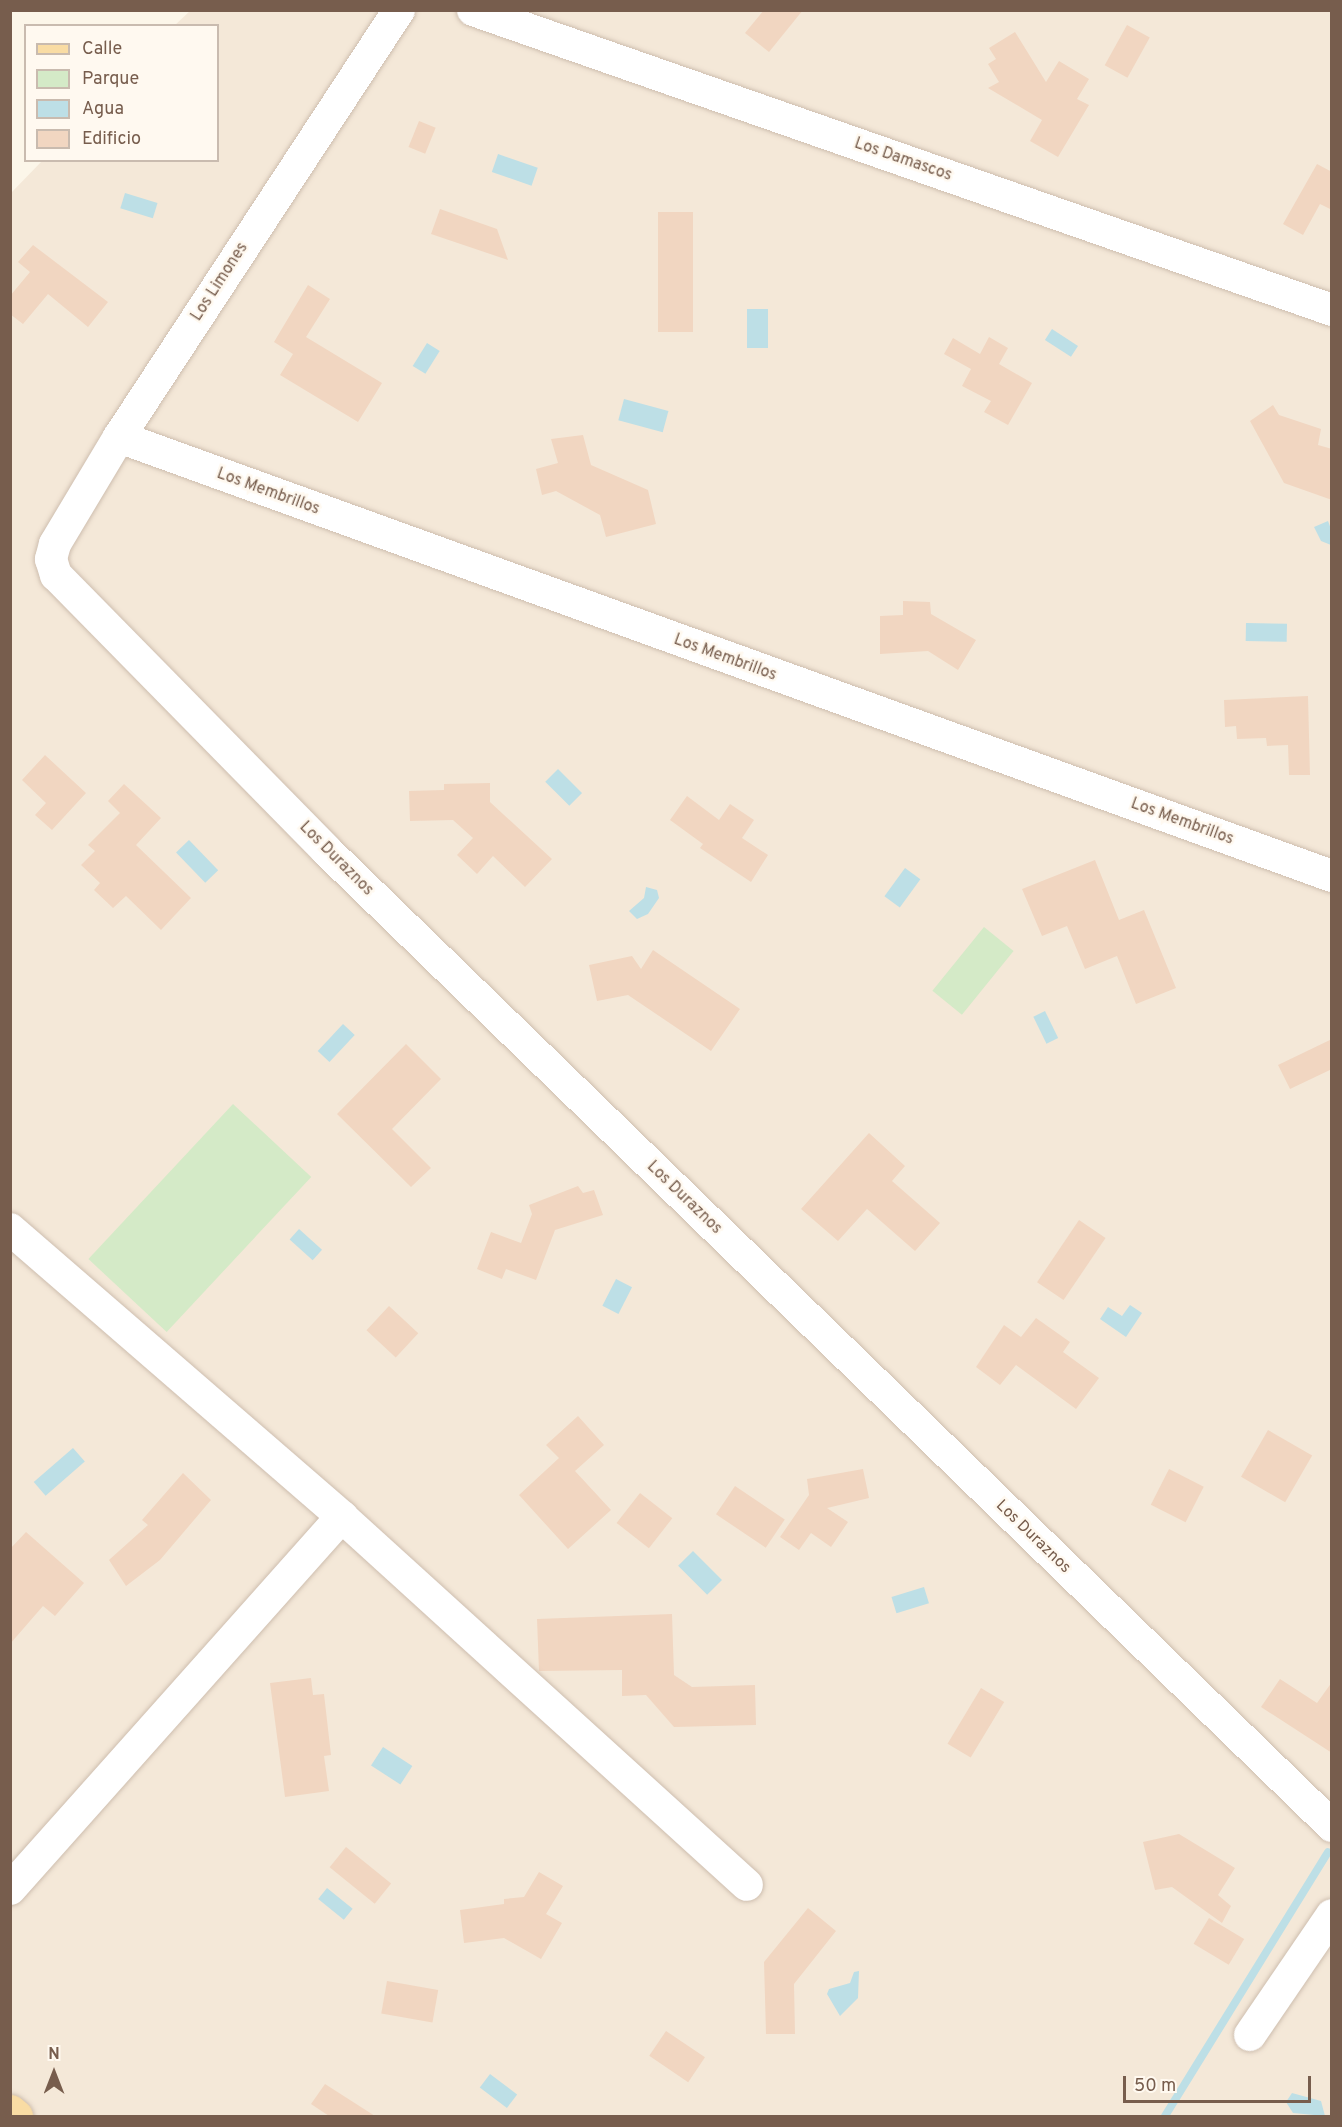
<!DOCTYPE html>
<html>
<head>
<meta charset="utf-8">
<style>
  body { margin:0 }
  #map { position:relative; width:1342px; height:2127px; overflow:hidden; background:#fcf6e9; font-family:Overpass,sans-serif }
  div>[style] { position:absolute }
  .residential>* { inset:0; background:#f4e8d8 }
  .green>* { inset:0; background:#d4eac7; transform-origin:0 0 }
  .water>* { inset:0; background:#bddfe6; transform-origin:0 0 }
  .stream>* { height:8px; margin:-4px; padding:0 4px; transform-origin:4px; border-radius:4px; background:#bddfe6 }
  .building>* { inset:0; background:#f1d6c1; transform-origin:0 0 }
  .roads { filter:drop-shadow(0 0 2px #cebeaf) drop-shadow(0 0 2px #cebeaf) }
  .minor>* { height:32px; margin:-16px; padding:0 16px; transform-origin:16px; border-radius:16px; background:#fff }
  .major>* { height:33px; margin:-16.5px; padding:0 16.5px; transform-origin:16.5px; border-radius:16.5px; background:#f9dca4 }
  span { translate:-50% -50%; white-space:nowrap; text-align:center; line-height:1.15; -webkit-text-stroke:5px #fff9f0; paint-order:stroke }
  .street-label { font-size:16px; color:#775d4d }
  .frame { position:absolute; inset:0; border:12px solid #775d4d; pointer-events:none }
  .legend { position:absolute; left:24px; top:24px; width:195px; height:138px; box-sizing:border-box; background:#fff9f0; border:2px solid #c9bbaf; margin:0; padding:8px 10px; list-style:none; font-size:18px; color:#775d4d }
  .legend li { display:flex; align-items:center; gap:12px; height:30px }
  .legend b { width:30px; border:2px solid #c9bbaf }
  .north { position:absolute; left:24px; top:2043px; width:60px; height:60px; -webkit-text-stroke:4px #fff9f0; paint-order:stroke; rotate:0deg; font-size:16px; font-weight:700; line-height:24px; text-align:center; color:#775d4d }
  .north::after { content:''; display:block; margin:auto; width:21px; height:27px; background:#775d4d; clip-path:polygon(50% 0,100% 100%,50% 72%,0 100%) }
  .scale { position:absolute; left:1123px; top:2076px; width:188px; height:27px; box-sizing:border-box; border:3px solid #775d4d; border-top:0; padding-left:8px; font-size:18px; line-height:21px; white-space:nowrap; color:#775d4d; -webkit-text-stroke:4px #fff9f0; paint-order:stroke }
</style>
</head>
<body>
<div id="map">
  <div class="residential">
    <div style="clip-path:polygon(190px 11px,1331px 11px,1331px 2116px,11px 2116px,11px 193px,42px 161px,218px 160px,218px 26px,175px 25px)"></div>
  </div>
  <div class="green">
    <div style="left:984px;top:927px;width:38px;height:82px;rotate:39deg"></div>
    <div style="left:233px;top:1104px;width:107px;height:212px;rotate:43deg"></div>
  </div>
  <div class="water">
    <div style="left:498px;top:154px;width:42px;height:19px;rotate:19deg"></div>
    <div style="left:125px;top:193px;width:34px;height:16px;rotate:17deg"></div>
    <div style="left:747px;top:309px;width:21px;height:39px"></div>
    <div style="left:1052px;top:329px;width:31px;height:13px;rotate:33deg"></div>
    <div style="left:427px;top:343px;width:15px;height:27px;rotate:32deg"></div>
    <div style="left:624px;top:399px;width:46px;height:22px;rotate:15deg"></div>
    <div style="clip-path:polygon(1328px 521px,1331px 529px,1331px 545px,1321px 541px,1314px 527px)"></div>
    <div style="left:1246px;top:623px;width:41px;height:18px;rotate:1deg"></div>
    <div style="left:558px;top:769px;width:34px;height:18px;rotate:45deg"></div>
    <div style="left:189px;top:840px;width:42px;height:18px;rotate:46deg"></div>
    <div style="left:905px;top:868px;width:19px;height:35px;rotate:36deg"></div>
    <div style="clip-path:polygon(646px 887px,657px 890px,659px 898px,648px 914px,637px 919px,629px 911px,644px 898px)"></div>
    <div style="left:1045px;top:1011px;width:30px;height:13px;rotate:64deg"></div>
    <div style="left:343px;top:1024px;width:16px;height:37px;rotate:43deg"></div>
    <div style="left:299px;top:1229px;width:31px;height:14px;rotate:42deg"></div>
    <div style="left:616px;top:1279px;width:18px;height:30px;rotate:27deg"></div>
    <div style="clip-path:polygon(1130px 1305px,1142px 1313px,1126px 1337px,1100px 1319px,1108px 1307px,1122px 1316px)"></div>
    <div style="left:73px;top:1448px;width:18px;height:52px;rotate:49deg"></div>
    <div style="left:693px;top:1551px;width:41px;height:21px;rotate:45deg"></div>
    <div style="left:924px;top:1587px;width:17px;height:34px;rotate:73deg"></div>
    <div style="left:383px;top:1747px;width:35px;height:22px;rotate:33deg"></div>
    <div style="left:327px;top:1888px;width:33px;height:14px;rotate:39deg"></div>
    <div style="clip-path:polygon(859px 1971px,858px 1998px,840px 2016px,827px 1994px,829px 1989px,850px 1983px,854px 1972px)"></div>
    <div style="left:490px;top:2074px;width:34px;height:17px;rotate:37deg"></div>
    <div style="clip-path:polygon(1292px 2093px,1321px 2101px,1325px 2116px,1293px 2113px,1286px 2102px)"></div>
  </div>
  <div class="stream">
    <div style="left:1165px;top:2116px;width:310px;rotate:-58.3deg"></div>
  </div>
  <div class="building">
    <div style="clip-path:polygon(764px 10px,803px 10px,769px 52px,745px 33px)"></div>
    <div style="left:1127px;top:25px;width:26px;height:46px;rotate:29deg"></div>
    <div style="clip-path:polygon(1015px 32px,1046px 82px,1059px 61px,1089px 79px,1077px 99px,1089px 105px,1058px 157px,1030px 141px,1042px 120px,988px 88px,999px 82px,988px 64px,996px 59px,989px 48px)"></div>
    <div style="left:419px;top:121px;width:18px;height:28px;rotate:22deg"></div>
    <div style="clip-path:polygon(1317px 164px,1332px 172px,1332px 210px,1320px 204px,1303px 235px,1283px 224px)"></div>
    <div style="clip-path:polygon(440px 209px,497px 229px,508px 260px,431px 234px)"></div>
    <div style="left:658px;top:212px;width:35px;height:120px"></div>
    <div style="clip-path:polygon(33px 245px,108px 302px,88px 327px,48px 294px,23px 324px,10px 314px,10px 296px,30px 272px,18px 262px)"></div>
    <div style="clip-path:polygon(308px 285px,330px 299px,306px 337px,382px 383px,358px 422px,280px 375px,293px 354px,274px 342px)"></div>
    <div style="clip-path:polygon(989px 337px,1008px 348px,999px 364px,1032px 383px,1008px 425px,984px 412px,991px 401px,962px 386px,971px 369px,944px 354px,953px 338px,980px 354px)"></div>
    <div style="clip-path:polygon(1273px 405px,1279px 415px,1321px 429px,1318px 445px,1332px 449px,1332px 500px,1284px 483px,1250px 421px)"></div>
    <div style="clip-path:polygon(583px 435px,591px 465px,648px 490px,656px 524px,606px 537px,600px 515px,556px 491px,542px 495px,536px 469px,558px 463px,551px 439px)"></div>
    <div style="clip-path:polygon(903px 601px,930px 602px,931px 614px,976px 640px,958px 670px,928px 651px,880px 654px,880px 616px,903px 615px)"></div>
    <div style="clip-path:polygon(1308px 696px,1310px 775px,1289px 775px,1288px 745px,1267px 746px,1266px 738px,1237px 739px,1236px 726px,1225px 727px,1224px 700px)"></div>
    <div style="clip-path:polygon(45px 755px,86px 793px,52px 830px,35px 815px,46px 803px,22px 780px)"></div>
    <div style="clip-path:polygon(490px 783px,490px 802px,552px 859px,525px 887px,493px 856px,477px 874px,457px 855px,473px 838px,453px 820px,410px 821px,409px 791px,444px 790px,444px 784px)"></div>
    <div style="clip-path:polygon(124px 784px,161px 818px,136px 845px,191px 898px,161px 930px,126px 896px,113px 908px,94px 890px,100px 883px,81px 865px,95px 851px,88px 845px,120px 813px,108px 801px)"></div>
    <div style="clip-path:polygon(687px 796px,719px 820px,730px 804px,754px 820px,742px 838px,768px 855px,751px 882px,700px 848px,703px 844px,670px 820px)"></div>
    <div style="clip-path:polygon(1095px 860px,1119px 920px,1144px 910px,1176px 988px,1136px 1004px,1117px 956px,1085px 969px,1067px 926px,1042px 936px,1022px 889px)"></div>
    <div style="clip-path:polygon(653px 950px,740px 1009px,711px 1051px,628px 995px,597px 1001px,589px 965px,632px 956px,641px 969px)"></div>
    <div style="clip-path:polygon(1332px 1039px,1332px 1069px,1290px 1089px,1278px 1065px)"></div>
    <div style="clip-path:polygon(406px 1044px,441px 1079px,392px 1129px,431px 1168px,411px 1187px,337px 1114px)"></div>
    <div style="clip-path:polygon(869px 1133px,905px 1166px,892px 1181px,940px 1223px,915px 1251px,867px 1209px,838px 1241px,801px 1209px)"></div>
    <div style="clip-path:polygon(578px 1186px,583px 1193px,594px 1190px,603px 1215px,555px 1230px,536px 1280px,506px 1269px,502px 1279px,477px 1269px,491px 1232px,521px 1243px,532px 1214px,529px 1205px)"></div>
    <div style="left:1079px;top:1220px;width:32px;height:75px;rotate:34deg"></div>
    <div style="left:389px;top:1306px;width:40px;height:33px;rotate:43deg"></div>
    <div style="clip-path:polygon(1036px 1318px,1070px 1342px,1063px 1352px,1099px 1378px,1076px 1409px,1016px 1365px,1000px 1385px,976px 1367px,1004px 1325px,1021px 1337px)"></div>
    <div style="clip-path:polygon(578px 1416px,604px 1445px,575px 1471px,611px 1510px,568px 1549px,519px 1495px,559px 1458px,546px 1445px)"></div>
    <div style="left:1268px;top:1430px;width:51px;height:54px;rotate:30deg"></div>
    <div style="clip-path:polygon(863px 1469px,869px 1498px,827px 1508px,848px 1522px,831px 1547px,811px 1533px,799px 1550px,780px 1537px,809px 1495px,807px 1479px)"></div>
    <div style="left:1169px;top:1469px;width:39px;height:40px;rotate:27deg"></div>
    <div style="clip-path:polygon(183px 1473px,211px 1500px,160px 1560px,126px 1586px,109px 1560px,148px 1525px,142px 1520px)"></div>
    <div style="left:735px;top:1486px;width:60px;height:34px;rotate:34deg"></div>
    <div style="left:640px;top:1493px;width:41px;height:38px;rotate:38deg"></div>
    <div style="clip-path:polygon(26px 1532px,84px 1583px,55px 1616px,43px 1606px,10px 1644px,10px 1549px)"></div>
    <div style="clip-path:polygon(672px 1614px,674px 1675px,692px 1687px,755px 1685px,756px 1725px,674px 1727px,646px 1695px,622px 1696px,622px 1670px,539px 1671px,537px 1619px)"></div>
    <div style="clip-path:polygon(311px 1678px,313px 1695px,324px 1694px,331px 1755px,324px 1756px,329px 1791px,285px 1797px,270px 1683px)"></div>
    <div style="clip-path:polygon(1280px 1679px,1317px 1703px,1332px 1682px,1332px 1753px,1261px 1707px)"></div>
    <div style="left:981px;top:1688px;width:27px;height:65px;rotate:31deg"></div>
    <div style="clip-path:polygon(1179px 1834px,1235px 1868px,1218px 1895px,1231px 1906px,1222px 1923px,1172px 1887px,1155px 1890px,1143px 1842px)"></div>
    <div style="left:346px;top:1847px;width:58px;height:26px;rotate:39deg"></div>
    <div style="clip-path:polygon(539px 1872px,563px 1886px,546px 1914px,562px 1923px,541px 1959px,504px 1938px,464px 1943px,460px 1910px,504px 1904px,504px 1899px,524px 1897px)"></div>
    <div style="clip-path:polygon(808px 1908px,836px 1931px,794px 1984px,795px 2034px,766px 2034px,764px 1962px)"></div>
    <div style="left:1209px;top:1918px;width:41px;height:30px;rotate:31deg"></div>
    <div style="left:387px;top:1981px;width:52px;height:33px;rotate:10deg"></div>
    <div style="left:666px;top:2031px;width:47px;height:30px;rotate:34deg"></div>
    <div style="clip-path:polygon(325px 2084px,375px 2116px,329px 2116px,311px 2104px)"></div>
  </div>
  <div class="roads">
    <div class="minor">
      <div style="left:399px;top:10px;width:511px;rotate:123.25deg"></div>
      <div style="left:119px;top:437px;width:125px;rotate:120.9deg"></div>
      <div style="left:55px;top:544px;width:16px;rotate:105deg"></div>
      <div style="left:51px;top:559px;width:17px;rotate:73deg"></div>
      <div style="left:56px;top:575px;width:385px;rotate:45.5deg"></div>
      <div style="left:326px;top:850px;width:1402px;rotate:44.13deg"></div>
      <div style="left:473px;top:10px;width:910px;rotate:19.25deg"></div>
      <div style="left:119px;top:437px;width:1290px;rotate:19.9deg"></div>
      <div style="left:10px;top:1229px;width:440px;rotate:40.9deg"></div>
      <div style="left:342px;top:1517px;width:547px;rotate:42.26deg"></div>
      <div style="left:10px;top:1889px;width:499px;rotate:-48.3deg"></div>
      <div style="left:1250px;top:2035px;width:145px;rotate:-55.7deg"></div>
    </div>
    <div class="major">
      <div style="left:10px;top:2111px;width:8px;rotate:40deg"></div>
    </div>
  </div>
  <div class="street-label">
    <span style="left:903px;top:160px;rotate:19deg">Los Damascos</span>
    <span style="left:220px;top:282px;rotate:-57deg">Los Limones</span>
    <span style="left:268px;top:492px;rotate:20deg">Los Membrillos</span>
    <span style="left:725px;top:658px;rotate:20deg">Los Membrillos</span>
    <span style="left:1182px;top:822px;rotate:20deg">Los Membrillos</span>
    <span style="left:336px;top:859px;rotate:45deg">Los Duraznos</span>
    <span style="left:684px;top:1198px;rotate:44deg">Los Duraznos</span>
    <span style="left:1033px;top:1537px;rotate:44deg">Los Duraznos</span>
  </div>
  <div class="frame"></div>
  <ul class="legend">
  <li><b style="height:8px;background:#f9dca4"></b>Calle</li>
  <li><b style="height:16px;background:#d4eac7"></b>Parque</li>
  <li><b style="height:16px;background:#bddfe6"></b>Agua</li>
  <li><b style="height:16px;background:#f1d6c1"></b>Edificio</li>
  </ul>
  <div class="north">N</div>
  <div class="scale">50 m</div>
</div>
</body>
</html>
